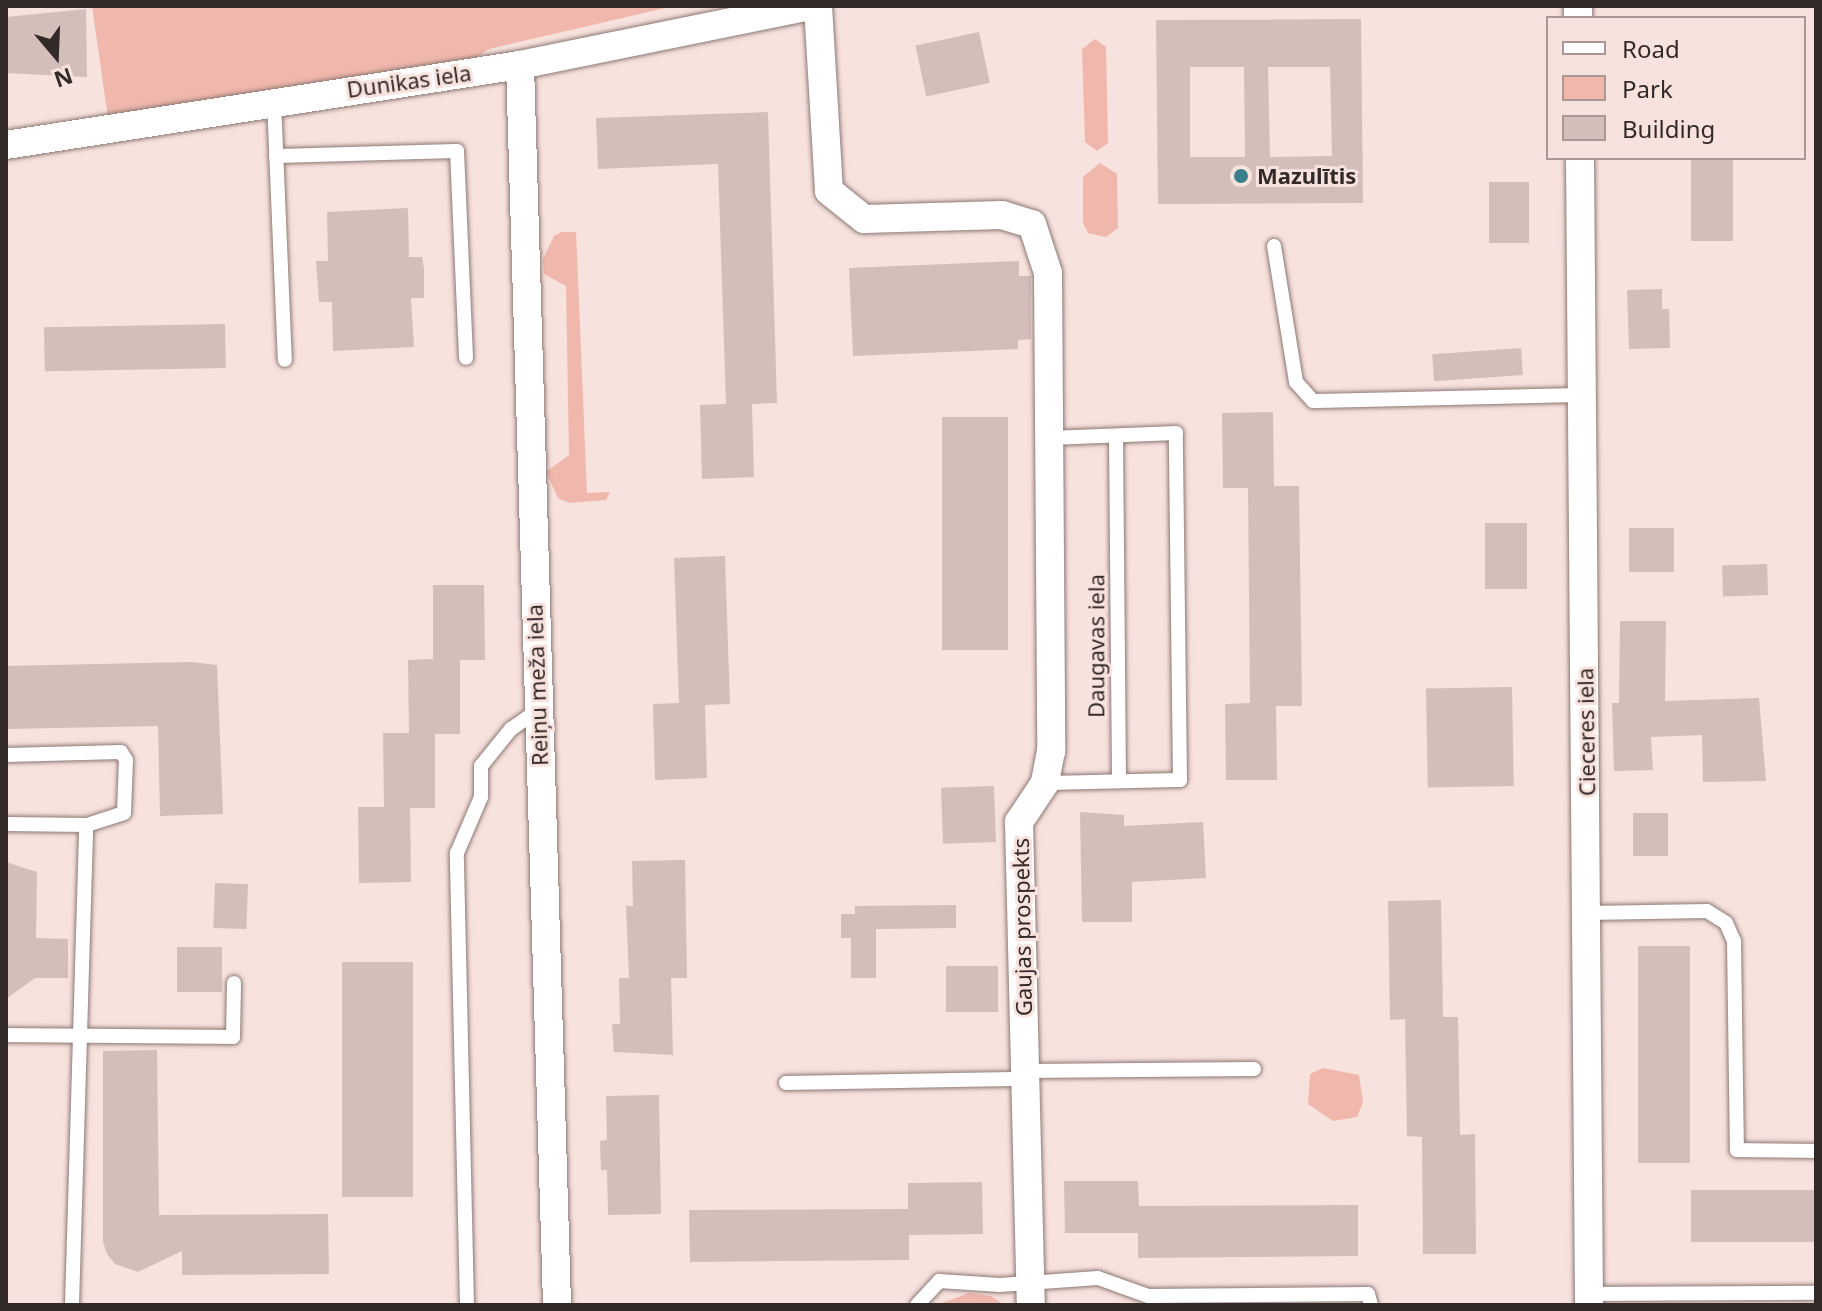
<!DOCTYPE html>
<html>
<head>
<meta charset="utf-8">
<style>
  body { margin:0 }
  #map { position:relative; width:1822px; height:1311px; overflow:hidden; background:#f8e2dd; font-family:"Noto Sans",sans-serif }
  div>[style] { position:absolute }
  .green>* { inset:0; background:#f0b7ac }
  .building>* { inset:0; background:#d4beba; transform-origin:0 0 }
  .roads { filter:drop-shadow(0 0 2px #8c7874) drop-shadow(0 0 2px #8c7874) }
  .lane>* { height:14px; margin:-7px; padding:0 7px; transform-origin:7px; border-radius:7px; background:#fff }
  .street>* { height:28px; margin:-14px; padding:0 14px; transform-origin:14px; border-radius:14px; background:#fff }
  .dots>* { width:22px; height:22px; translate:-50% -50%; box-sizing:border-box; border:4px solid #f8e2dd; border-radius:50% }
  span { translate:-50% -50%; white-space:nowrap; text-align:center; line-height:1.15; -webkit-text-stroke:6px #f8e2dd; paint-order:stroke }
  .street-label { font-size:22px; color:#322a28 }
  .poi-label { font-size:22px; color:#322a28; font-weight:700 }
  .left { translate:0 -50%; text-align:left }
  .frame { position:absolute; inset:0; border:8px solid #322a28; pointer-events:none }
  .legend { position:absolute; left:1546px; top:16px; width:260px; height:144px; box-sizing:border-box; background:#f8e2dd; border:2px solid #a99895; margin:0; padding:10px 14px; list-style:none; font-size:24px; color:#322a28 }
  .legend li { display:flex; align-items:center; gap:16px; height:40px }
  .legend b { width:40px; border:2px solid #a99895 }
  .north { position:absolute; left:16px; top:16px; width:80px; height:80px; -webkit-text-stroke:6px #f8e2dd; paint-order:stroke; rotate:161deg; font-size:22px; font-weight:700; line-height:32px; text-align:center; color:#322a28 }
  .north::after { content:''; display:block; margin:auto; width:28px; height:36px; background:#322a28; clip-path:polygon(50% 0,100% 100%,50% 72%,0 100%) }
</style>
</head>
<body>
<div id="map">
  <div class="green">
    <div style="clip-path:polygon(92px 6px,674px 6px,489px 49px,469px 62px,108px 118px)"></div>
    <div style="clip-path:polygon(1095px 39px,1106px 47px,1108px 143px,1097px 151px,1085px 142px,1082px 49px)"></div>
    <div style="clip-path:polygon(1100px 163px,1117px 174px,1118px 228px,1106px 237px,1088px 233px,1083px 223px,1083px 177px)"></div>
    <div style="clip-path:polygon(562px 232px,576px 232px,587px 493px,610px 492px,606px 500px,569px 503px,558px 498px,546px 472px,569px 455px,566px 286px,544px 274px,543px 259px,554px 236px)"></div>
    <div style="clip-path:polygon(1323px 1068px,1359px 1075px,1363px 1102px,1357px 1117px,1333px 1121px,1308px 1104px,1310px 1074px)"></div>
    <div style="clip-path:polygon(969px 1293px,991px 1296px,1004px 1305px,936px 1305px)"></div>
  </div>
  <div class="building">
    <div style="clip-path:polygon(86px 9px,87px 77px,6px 73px,6px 17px)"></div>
    <div style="clip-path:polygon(evenodd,1361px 19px,1363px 203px,1158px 204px,1156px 20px,1361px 19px,1190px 67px,1244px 67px,1245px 157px,1190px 157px,1190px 67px,1361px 19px,1268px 67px,1330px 67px,1332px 156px,1270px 157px,1268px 67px)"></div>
    <div style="left:979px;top:32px;width:52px;height:65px;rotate:78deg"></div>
    <div style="clip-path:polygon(768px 112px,777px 403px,752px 404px,754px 477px,702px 479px,700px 405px,726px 404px,718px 164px,598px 169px,596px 118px)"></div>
    <div style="left:1691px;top:158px;width:42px;height:83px"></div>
    <div style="left:1489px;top:182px;width:40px;height:61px"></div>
    <div style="clip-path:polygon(408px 208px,409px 257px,422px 257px,424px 268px,424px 298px,411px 298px,414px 347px,333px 351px,332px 302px,319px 302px,316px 261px,328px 261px,327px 212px)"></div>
    <div style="clip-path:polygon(1019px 261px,1019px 276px,1031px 276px,1031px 339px,1018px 340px,1018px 349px,853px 356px,849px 268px)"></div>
    <div style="clip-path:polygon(1662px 289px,1662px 309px,1669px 309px,1670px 348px,1629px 349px,1627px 290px)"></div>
    <div style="left:225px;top:324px;width:44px;height:181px;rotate:89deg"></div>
    <div style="left:1521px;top:348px;width:27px;height:89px;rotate:86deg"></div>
    <div style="clip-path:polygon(1273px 412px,1274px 486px,1299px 486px,1302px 706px,1276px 706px,1277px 780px,1226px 780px,1225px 704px,1250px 703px,1248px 488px,1223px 488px,1222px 413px)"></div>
    <div style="left:1008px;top:417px;width:233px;height:66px;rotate:90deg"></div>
    <div style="left:1485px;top:523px;width:42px;height:66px"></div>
    <div style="left:1629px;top:528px;width:45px;height:44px"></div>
    <div style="clip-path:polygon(725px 556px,730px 704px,705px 705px,707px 778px,655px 780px,653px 704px,679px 703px,674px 558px)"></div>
    <div style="left:1767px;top:564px;width:31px;height:45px;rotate:88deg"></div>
    <div style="clip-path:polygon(433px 585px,484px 585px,485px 660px,460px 660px,460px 734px,435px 734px,435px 808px,410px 808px,411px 882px,359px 883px,358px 807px,384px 807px,383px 733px,409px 733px,408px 660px,433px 659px)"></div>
    <div style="clip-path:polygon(1620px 621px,1666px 621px,1665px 701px,1759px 698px,1766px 781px,1703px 782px,1702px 735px,1651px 737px,1653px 770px,1614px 771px,1612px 703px,1619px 703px)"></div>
    <div style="clip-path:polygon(191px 662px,217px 665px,223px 814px,160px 816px,158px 726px,6px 729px,6px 666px)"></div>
    <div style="left:1512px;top:687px;width:99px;height:86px;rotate:89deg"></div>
    <div style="left:994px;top:786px;width:56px;height:53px;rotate:88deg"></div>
    <div style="clip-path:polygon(1080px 812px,1124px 815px,1124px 826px,1203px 822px,1206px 878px,1132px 882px,1132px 922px,1082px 922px)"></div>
    <div style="left:1633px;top:813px;width:35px;height:43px"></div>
    <div style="clip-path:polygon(685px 860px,687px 978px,671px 978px,673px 1055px,614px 1052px,612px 1024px,620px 1024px,619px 978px,629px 978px,626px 906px,633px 906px,632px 861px)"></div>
    <div style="clip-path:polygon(6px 862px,37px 872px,36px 938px,68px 939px,68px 978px,35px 978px,6px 999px)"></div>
    <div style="left:215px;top:883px;width:33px;height:45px;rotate:2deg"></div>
    <div style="clip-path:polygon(1441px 900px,1443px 1017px,1458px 1017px,1460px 1135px,1475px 1134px,1476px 1254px,1423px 1254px,1422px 1137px,1407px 1136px,1405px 1019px,1390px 1020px,1388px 901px)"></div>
    <div style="clip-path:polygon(956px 905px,956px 928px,876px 929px,876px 978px,851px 978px,851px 938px,841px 938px,841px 914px,855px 914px,855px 906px)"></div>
    <div style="left:1638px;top:946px;width:52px;height:217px"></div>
    <div style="left:177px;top:947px;width:45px;height:45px"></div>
    <div style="left:342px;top:962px;width:71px;height:235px"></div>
    <div style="left:946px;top:966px;width:52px;height:46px"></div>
    <div style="clip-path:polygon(157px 1050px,159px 1215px,328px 1214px,329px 1274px,182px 1275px,182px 1251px,138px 1272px,115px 1264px,107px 1254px,103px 1242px,103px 1051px)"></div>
    <div style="clip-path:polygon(659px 1095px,661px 1214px,608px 1215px,607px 1170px,601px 1170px,600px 1141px,607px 1140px,606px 1096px)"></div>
    <div style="clip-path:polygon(1064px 1181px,1138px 1181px,1139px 1206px,1358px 1205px,1358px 1256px,1138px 1258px,1138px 1233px,1065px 1233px)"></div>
    <div style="clip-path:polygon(982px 1182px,983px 1234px,909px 1235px,909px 1260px,690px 1262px,689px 1210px,908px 1209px,908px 1183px)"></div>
    <div style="left:1691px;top:1190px;width:125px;height:52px"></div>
  </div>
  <div class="roads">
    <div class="lane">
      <div style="left:274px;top:101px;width:259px;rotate:87.6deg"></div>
      <div style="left:276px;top:156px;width:181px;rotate:-1.6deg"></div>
      <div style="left:457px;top:151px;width:207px;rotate:87.5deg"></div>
      <div style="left:1274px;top:246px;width:138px;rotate:80.8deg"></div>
      <div style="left:1296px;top:382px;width:25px;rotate:48deg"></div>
      <div style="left:1313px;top:401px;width:270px;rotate:-1.3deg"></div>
      <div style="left:1116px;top:436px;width:345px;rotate:89.5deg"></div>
      <div style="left:6px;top:755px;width:115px;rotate:-1.5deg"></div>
      <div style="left:121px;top:752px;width:9px;rotate:58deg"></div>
      <div style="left:126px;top:760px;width:53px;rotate:92.2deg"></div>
      <div style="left:124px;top:813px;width:40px;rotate:162deg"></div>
      <div style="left:86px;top:825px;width:80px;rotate:-179.3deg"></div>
      <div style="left:1045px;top:783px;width:135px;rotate:-1.3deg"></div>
      <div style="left:1180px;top:780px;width:347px;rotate:-90.7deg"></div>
      <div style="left:1176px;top:433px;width:126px;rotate:177.7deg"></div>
      <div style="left:1588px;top:913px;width:119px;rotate:-1deg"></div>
      <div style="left:1707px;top:911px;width:22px;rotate:32deg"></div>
      <div style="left:1726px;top:923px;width:20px;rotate:66deg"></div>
      <div style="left:1734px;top:941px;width:209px;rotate:89.2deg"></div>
      <div style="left:1737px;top:1150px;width:79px;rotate:0.7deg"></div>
      <div style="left:6px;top:1035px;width:227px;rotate:0.5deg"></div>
      <div style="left:233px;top:1037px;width:54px;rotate:-88.9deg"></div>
      <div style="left:1025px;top:1071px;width:229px;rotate:-0.5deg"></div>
      <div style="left:786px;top:1083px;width:240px;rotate:-1deg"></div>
      <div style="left:1587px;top:1294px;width:229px;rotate:-0.3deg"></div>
      <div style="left:72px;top:1305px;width:480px;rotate:-88.3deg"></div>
      <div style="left:467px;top:1305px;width:452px;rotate:-91.3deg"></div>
      <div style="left:457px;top:853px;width:61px;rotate:-66.8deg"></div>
      <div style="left:481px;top:797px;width:31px;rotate:-90deg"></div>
      <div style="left:481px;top:766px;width:48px;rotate:-51deg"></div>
      <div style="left:511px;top:729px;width:32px;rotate:-35deg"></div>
      <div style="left:917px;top:1305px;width:33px;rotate:-47deg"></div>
      <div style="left:939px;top:1281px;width:61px;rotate:3.8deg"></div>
      <div style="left:1000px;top:1285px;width:98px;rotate:-4.1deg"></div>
      <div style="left:1098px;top:1278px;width:53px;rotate:19.8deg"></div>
      <div style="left:1148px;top:1296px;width:220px;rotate:-0.5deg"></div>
      <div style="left:1368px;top:1294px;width:11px;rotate:75deg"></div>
    </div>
    <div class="street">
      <div style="left:818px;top:6px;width:185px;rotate:86.6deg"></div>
      <div style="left:829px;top:191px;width:45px;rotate:38.7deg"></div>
      <div style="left:864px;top:219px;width:138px;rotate:-1.7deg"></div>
      <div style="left:1002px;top:215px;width:31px;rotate:17deg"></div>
      <div style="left:1032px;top:224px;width:52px;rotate:71.9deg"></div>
      <div style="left:1048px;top:273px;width:478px;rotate:89.6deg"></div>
      <div style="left:1051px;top:751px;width:33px;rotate:101deg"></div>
      <div style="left:1045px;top:783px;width:47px;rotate:123.7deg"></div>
      <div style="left:1019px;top:822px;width:483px;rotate:88.6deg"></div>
      <div style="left:1578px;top:6px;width:12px;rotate:90deg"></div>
      <div style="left:520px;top:65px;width:1241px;rotate:88.29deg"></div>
      <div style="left:6px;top:145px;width:520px;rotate:-8.85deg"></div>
      <div style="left:520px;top:65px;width:296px;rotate:-11.5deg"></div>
      <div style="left:1580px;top:158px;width:1147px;rotate:89.55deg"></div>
    </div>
  </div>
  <div class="dots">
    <div style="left:1241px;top:176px;background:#3a808c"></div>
  </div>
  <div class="street-label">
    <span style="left:409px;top:81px;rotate:-8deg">Dunikas iela</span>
    <span style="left:1096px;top:646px;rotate:-90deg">Daugavas iela</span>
    <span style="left:537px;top:685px;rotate:-92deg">Reiņu meža iela</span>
    <span style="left:1586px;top:732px;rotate:-91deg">Cieceres iela</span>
    <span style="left:1022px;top:927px;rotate:-91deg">Gaujas prospekts</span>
  </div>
  <div class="poi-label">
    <span class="left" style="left:1257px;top:176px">Mazulītis</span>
  </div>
  <div class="frame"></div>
  <ul class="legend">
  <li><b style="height:10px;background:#fff"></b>Road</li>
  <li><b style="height:22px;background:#f0b7ac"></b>Park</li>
  <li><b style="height:22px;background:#d4beba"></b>Building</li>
  </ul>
  <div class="north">N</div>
</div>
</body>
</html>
